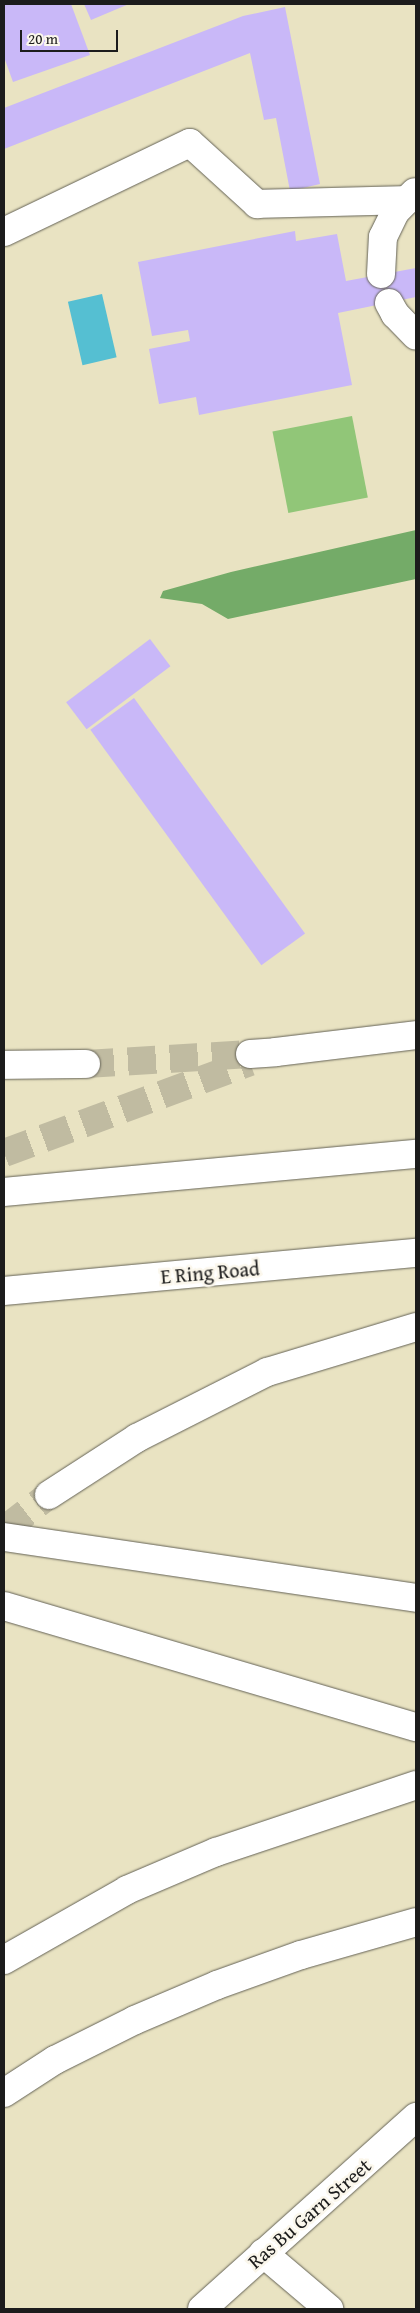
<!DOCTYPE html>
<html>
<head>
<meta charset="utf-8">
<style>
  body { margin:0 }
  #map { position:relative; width:420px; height:2313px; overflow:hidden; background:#e9e3c2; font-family:"Gentium Book Plus",serif }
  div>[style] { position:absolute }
  .green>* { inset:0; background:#91c678; transform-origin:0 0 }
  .forest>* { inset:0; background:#74ab68 }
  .water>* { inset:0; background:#55bfd2; transform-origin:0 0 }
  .building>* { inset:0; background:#c9b8f8; transform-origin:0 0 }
  .major-tunnel>* { height:28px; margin-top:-14px; transform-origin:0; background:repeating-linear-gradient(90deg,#c0bba1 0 28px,transparent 0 42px) }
  .highway-tunnel>* { height:28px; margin-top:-14px; transform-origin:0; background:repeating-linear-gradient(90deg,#c0bba1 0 28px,transparent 0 42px) }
  .roads { filter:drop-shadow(0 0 1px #646256) drop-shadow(0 0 1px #646256) }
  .minor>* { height:28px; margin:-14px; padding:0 14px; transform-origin:14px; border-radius:14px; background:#fff }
  .major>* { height:28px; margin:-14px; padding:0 14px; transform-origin:14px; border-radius:14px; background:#fff }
  .highway>* { height:28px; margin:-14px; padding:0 14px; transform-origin:14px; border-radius:14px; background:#fff }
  span { translate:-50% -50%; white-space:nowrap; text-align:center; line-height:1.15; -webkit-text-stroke:5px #fbf7ec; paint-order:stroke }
  .street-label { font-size:20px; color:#1c1c1c }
  .frame { position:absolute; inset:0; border:5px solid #1c1c1c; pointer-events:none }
  .scale { position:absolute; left:20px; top:30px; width:98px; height:22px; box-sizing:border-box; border:2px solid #1c1c1c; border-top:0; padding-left:6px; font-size:15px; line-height:18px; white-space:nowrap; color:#1c1c1c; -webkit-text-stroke:4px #fbf7ec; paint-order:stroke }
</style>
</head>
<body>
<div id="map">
  <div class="green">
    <div style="left:352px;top:416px;width:83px;height:81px;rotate:79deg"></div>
  </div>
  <div class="forest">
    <div style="clip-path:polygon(416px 530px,416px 579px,228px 619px,202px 604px,160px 598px,163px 591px,231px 572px)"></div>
  </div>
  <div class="water">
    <div style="left:102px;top:294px;width:65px;height:35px;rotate:77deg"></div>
  </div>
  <div class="building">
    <div style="clip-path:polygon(4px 4px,71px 4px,90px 55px,13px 82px,4px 57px)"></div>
    <div style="clip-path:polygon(84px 4px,129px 4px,91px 20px)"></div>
    <div style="clip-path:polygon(285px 7px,320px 184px,290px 191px,276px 118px,264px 120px,250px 53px,4px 149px,4px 108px,243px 16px)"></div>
    <div style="clip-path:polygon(295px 231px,296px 241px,337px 234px,346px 281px,416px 268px,416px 297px,338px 313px,352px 385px,199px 415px,196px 397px,159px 404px,149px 349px,190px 341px,188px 330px,152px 336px,138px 262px)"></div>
    <div style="left:150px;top:639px;width:34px;height:105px;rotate:53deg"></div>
    <div style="left:134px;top:698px;width:291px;height:54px;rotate:54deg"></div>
  </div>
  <div class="major-tunnel">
    <div style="left:4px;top:1153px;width:262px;rotate:-20.3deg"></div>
  </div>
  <div class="highway-tunnel">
    <div style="left:86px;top:1064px;width:164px;rotate:-3.5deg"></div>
    <div style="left:4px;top:1530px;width:57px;rotate:-37.9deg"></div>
  </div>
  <div class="roads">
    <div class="minor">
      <div style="left:4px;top:232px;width:206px;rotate:-25.6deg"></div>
      <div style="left:190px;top:143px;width:91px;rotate:42.3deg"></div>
      <div style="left:257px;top:204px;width:150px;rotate:-1.5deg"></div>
      <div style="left:381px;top:274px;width:37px;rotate:-87deg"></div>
      <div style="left:383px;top:237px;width:28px;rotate:-64deg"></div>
      <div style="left:395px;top:212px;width:28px;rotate:-45deg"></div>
      <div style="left:389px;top:303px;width:13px;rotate:61deg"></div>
      <div style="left:395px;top:314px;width:30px;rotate:46deg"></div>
      <div style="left:276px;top:1052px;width:141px;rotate:-6.9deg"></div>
      <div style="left:263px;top:2253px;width:87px;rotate:40.3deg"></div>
      <div style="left:202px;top:2309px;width:288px;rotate:-41.9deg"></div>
    </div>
    <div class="major">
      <div style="left:4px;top:2093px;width:61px;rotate:-32.9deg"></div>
      <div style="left:55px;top:2060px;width:89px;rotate:-26.6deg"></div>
      <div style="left:135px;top:2020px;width:89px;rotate:-23.1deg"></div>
      <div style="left:217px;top:1985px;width:89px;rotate:-19.7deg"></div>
      <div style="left:301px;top:1955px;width:120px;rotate:-16deg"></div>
    </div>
    <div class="highway">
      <div style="left:250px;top:1054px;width:26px;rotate:-4deg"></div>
      <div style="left:4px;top:1065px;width:82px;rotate:-0.7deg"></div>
      <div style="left:4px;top:1192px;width:414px;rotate:-5.3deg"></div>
      <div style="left:4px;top:1291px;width:414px;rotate:-5.3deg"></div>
      <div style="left:49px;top:1495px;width:105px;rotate:-32.9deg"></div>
      <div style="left:137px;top:1438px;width:146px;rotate:-26.9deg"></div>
      <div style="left:267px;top:1372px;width:156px;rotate:-16.8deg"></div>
      <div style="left:4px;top:1537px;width:416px;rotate:8.4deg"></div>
      <div style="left:4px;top:1606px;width:429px;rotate:16.4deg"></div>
      <div style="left:4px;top:1960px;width:142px;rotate:-29.6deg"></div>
      <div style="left:127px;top:1890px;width:97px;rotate:-23.1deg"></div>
      <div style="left:216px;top:1852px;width:211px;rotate:-18.5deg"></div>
    </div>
  </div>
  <div class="street-label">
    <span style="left:210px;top:1272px;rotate:-5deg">E Ring Road</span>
    <span style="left:309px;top:2213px;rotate:-41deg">Ras Bu Garn Street</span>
  </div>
  <div class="frame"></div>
  <div class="scale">20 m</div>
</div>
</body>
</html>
